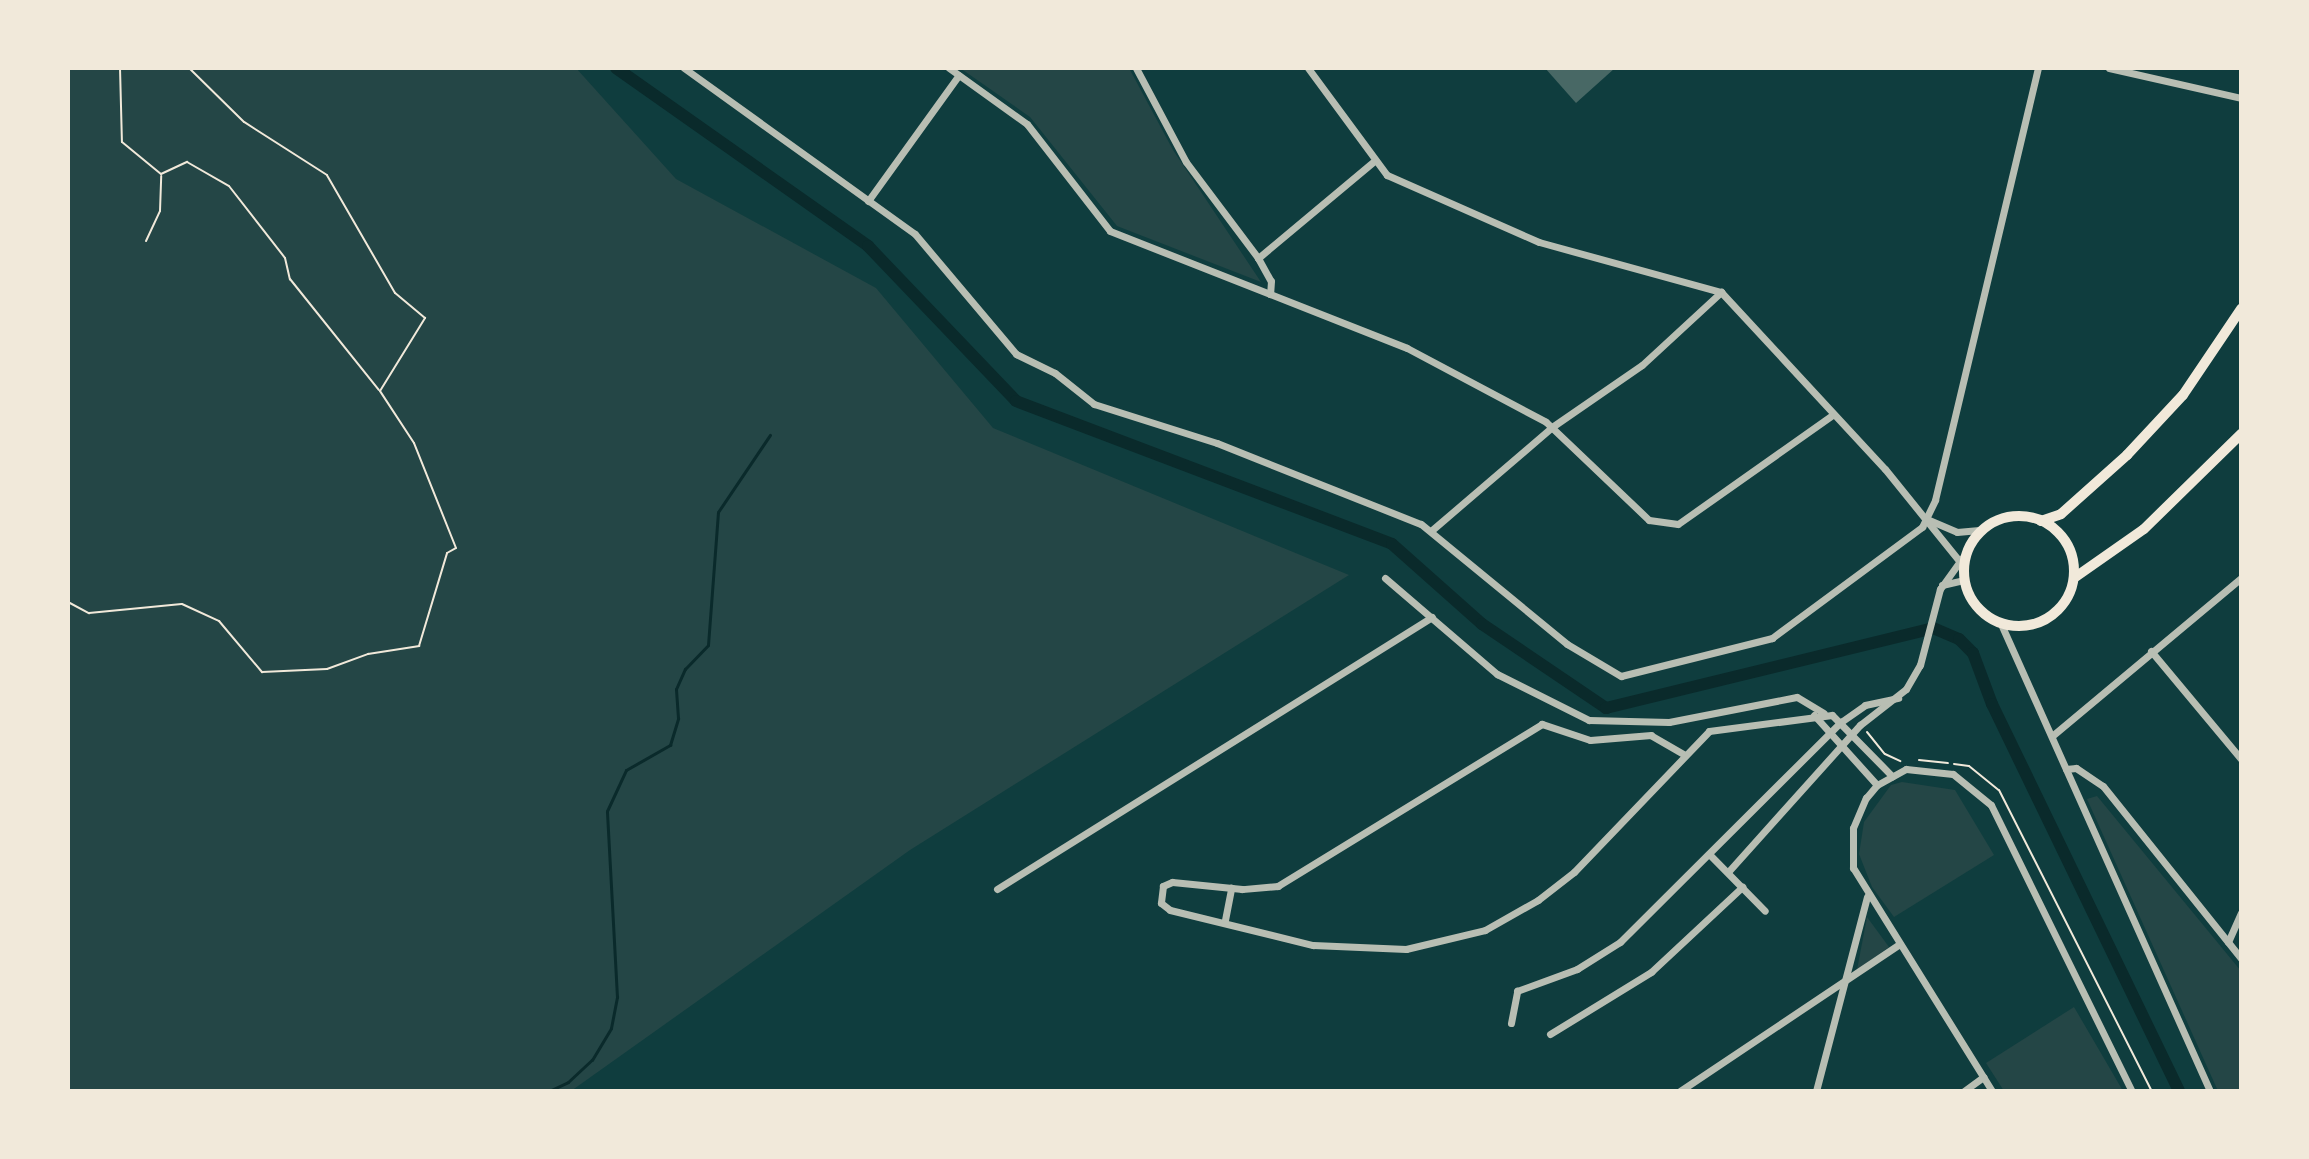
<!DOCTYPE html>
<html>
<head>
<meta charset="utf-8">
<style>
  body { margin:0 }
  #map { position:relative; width:2309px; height:1159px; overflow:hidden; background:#0f3d3e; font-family:Roboto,sans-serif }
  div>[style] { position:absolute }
  .green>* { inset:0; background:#244646 }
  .stream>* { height:3px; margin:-1.5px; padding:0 1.5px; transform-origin:1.5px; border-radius:1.5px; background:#0a2a2b }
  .canal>* { height:12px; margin:-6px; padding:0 6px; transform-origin:6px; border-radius:6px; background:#0a2a2b }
  .building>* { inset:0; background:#486865 }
  .path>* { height:2px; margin:-1px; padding:0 1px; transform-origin:1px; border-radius:1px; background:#f1e9da }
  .minor>* { height:7px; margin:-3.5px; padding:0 3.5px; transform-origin:3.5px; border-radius:3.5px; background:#b8beb3 }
  .secondary>* { height:10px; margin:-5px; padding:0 5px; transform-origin:5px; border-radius:5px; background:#f1e9da }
  .secondary>.ring { margin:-5px; padding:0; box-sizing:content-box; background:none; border:10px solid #f1e9da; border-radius:50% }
  span { translate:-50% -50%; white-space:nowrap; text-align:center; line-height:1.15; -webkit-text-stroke:6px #f1e9da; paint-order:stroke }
  .frame { position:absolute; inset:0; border:70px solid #f1e9da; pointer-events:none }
</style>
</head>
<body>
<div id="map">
  <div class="green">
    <div style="clip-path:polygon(68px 68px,576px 68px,676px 179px,876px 288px,993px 428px,1349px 575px,910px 850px,571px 1091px,68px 1091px)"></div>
    <div style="clip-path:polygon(960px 68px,1129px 68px,1173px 150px,1261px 282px,1117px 226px,1030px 117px)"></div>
    <div style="clip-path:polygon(1902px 782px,1955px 790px,1994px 855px,1894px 917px,1872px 887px,1859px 854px,1864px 822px,1891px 785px)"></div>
    <div style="clip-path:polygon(2097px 796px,2241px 971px,2241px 1091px,2218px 1091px,2087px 799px)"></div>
    <div style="clip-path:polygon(1867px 917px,1889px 947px,1857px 970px)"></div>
    <div style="clip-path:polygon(2074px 1007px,2123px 1091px,2004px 1091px,1986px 1063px)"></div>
  </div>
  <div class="stream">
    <div style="left:549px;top:1091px;width:21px;rotate:-25deg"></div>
    <div style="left:568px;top:1082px;width:33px;rotate:-43deg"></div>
    <div style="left:592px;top:1060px;width:37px;rotate:-59deg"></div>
    <div style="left:611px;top:1028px;width:32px;rotate:-79deg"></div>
    <div style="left:617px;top:997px;width:186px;rotate:-93.1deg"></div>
    <div style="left:607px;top:811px;width:45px;rotate:-65.1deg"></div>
    <div style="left:626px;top:770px;width:51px;rotate:-29.6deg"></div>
    <div style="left:670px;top:745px;width:28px;rotate:-73deg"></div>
    <div style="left:678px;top:718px;width:29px;rotate:-94deg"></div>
    <div style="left:676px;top:689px;width:22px;rotate:-66deg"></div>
    <div style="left:685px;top:669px;width:33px;rotate:-46deg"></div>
    <div style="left:708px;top:645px;width:133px;rotate:-85.7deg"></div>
    <div style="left:718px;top:512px;width:93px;rotate:-56deg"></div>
  </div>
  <div class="canal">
    <div style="left:616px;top:68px;width:309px;rotate:35.2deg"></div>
    <div style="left:868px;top:246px;width:214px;rotate:46.3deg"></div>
    <div style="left:1016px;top:401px;width:402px;rotate:20.8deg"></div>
    <div style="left:1392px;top:544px;width:120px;rotate:41.6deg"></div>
    <div style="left:1482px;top:624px;width:150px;rotate:34.1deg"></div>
    <div style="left:1606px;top:708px;width:337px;rotate:-13.7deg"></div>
    <div style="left:1933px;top:628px;width:28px;rotate:23deg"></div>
    <div style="left:1959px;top:639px;width:20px;rotate:45deg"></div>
    <div style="left:1973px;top:653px;width:54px;rotate:69.6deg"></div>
    <div style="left:1992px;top:704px;width:430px;rotate:64.2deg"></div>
  </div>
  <div class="building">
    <div style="clip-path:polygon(1545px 68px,1615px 68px,1576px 103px)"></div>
  </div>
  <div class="path">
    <div style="left:120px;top:68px;width:74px;rotate:88.5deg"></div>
    <div style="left:122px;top:142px;width:50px;rotate:39.4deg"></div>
    <div style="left:161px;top:174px;width:29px;rotate:-25deg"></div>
    <div style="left:187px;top:162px;width:48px;rotate:29.7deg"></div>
    <div style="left:229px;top:186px;width:91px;rotate:52.1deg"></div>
    <div style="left:285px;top:258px;width:22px;rotate:77deg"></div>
    <div style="left:290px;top:279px;width:142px;rotate:51.3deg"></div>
    <div style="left:146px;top:241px;width:33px;rotate:-65deg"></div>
    <div style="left:160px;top:211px;width:35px;rotate:-88deg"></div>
    <div style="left:68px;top:602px;width:24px;rotate:28deg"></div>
    <div style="left:89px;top:613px;width:93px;rotate:-5.5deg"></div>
    <div style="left:182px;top:604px;width:41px;rotate:24.7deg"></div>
    <div style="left:219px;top:621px;width:67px;rotate:49.9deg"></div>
    <div style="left:262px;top:672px;width:65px;rotate:-2.6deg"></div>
    <div style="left:327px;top:669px;width:44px;rotate:-20.1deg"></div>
    <div style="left:368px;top:654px;width:52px;rotate:-8.9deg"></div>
    <div style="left:419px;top:646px;width:97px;rotate:-73.2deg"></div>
    <div style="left:447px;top:553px;width:10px;rotate:-29deg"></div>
    <div style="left:456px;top:548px;width:113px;rotate:-111.8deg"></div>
    <div style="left:414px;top:443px;width:62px;rotate:-123.2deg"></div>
    <div style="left:380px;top:391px;width:86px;rotate:-58.3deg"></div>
    <div style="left:425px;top:318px;width:39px;rotate:-140deg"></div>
    <div style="left:395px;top:293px;width:136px;rotate:-120deg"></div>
    <div style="left:327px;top:175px;width:98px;rotate:-147.4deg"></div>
    <div style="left:244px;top:122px;width:77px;rotate:-135.5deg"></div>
    <div style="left:1867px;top:732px;width:28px;rotate:51deg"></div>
    <div style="left:1885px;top:754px;width:17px;rotate:25deg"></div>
    <div style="left:1919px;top:760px;width:29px;rotate:6deg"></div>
    <div style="left:1954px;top:764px;width:15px;rotate:8deg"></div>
    <div style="left:1969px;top:766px;width:38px;rotate:39deg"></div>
    <div style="left:1999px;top:790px;width:338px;rotate:63.1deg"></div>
  </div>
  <div class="minor">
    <div style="left:684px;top:68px;width:284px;rotate:35.7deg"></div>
    <div style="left:915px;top:234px;width:157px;rotate:49.9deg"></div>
    <div style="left:1016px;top:354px;width:43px;rotate:26deg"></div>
    <div style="left:1055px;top:373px;width:50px;rotate:38.5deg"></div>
    <div style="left:1094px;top:404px;width:129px;rotate:17.6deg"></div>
    <div style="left:1217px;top:443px;width:219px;rotate:21.7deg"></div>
    <div style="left:1421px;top:524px;width:189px;rotate:39.4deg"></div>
    <div style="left:1567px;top:644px;width:63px;rotate:30.7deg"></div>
    <div style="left:1621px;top:676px;width:156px;rotate:-14.1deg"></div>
    <div style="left:1772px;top:638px;width:187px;rotate:-36.5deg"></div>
    <div style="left:1922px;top:527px;width:30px;rotate:-64deg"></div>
    <div style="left:1935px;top:500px;width:444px;rotate:-76.6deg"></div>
    <div style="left:949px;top:68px;width:96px;rotate:35.7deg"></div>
    <div style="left:1027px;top:124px;width:135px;rotate:52.2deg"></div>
    <div style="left:1110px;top:231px;width:172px;rotate:21.5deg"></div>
    <div style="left:1136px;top:68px;width:106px;rotate:62deg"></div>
    <div style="left:1186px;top:162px;width:120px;rotate:53.1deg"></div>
    <div style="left:1308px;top:68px;width:133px;rotate:53.6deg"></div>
    <div style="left:1387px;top:175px;width:166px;rotate:23.8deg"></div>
    <div style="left:1539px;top:242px;width:189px;rotate:15.4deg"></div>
    <div style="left:1721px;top:292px;width:241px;rotate:47.2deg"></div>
    <div style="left:1885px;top:469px;width:126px;rotate:51.1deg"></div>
    <div style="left:2109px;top:68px;width:135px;rotate:12.8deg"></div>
    <div style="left:1373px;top:162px;width:150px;rotate:140.1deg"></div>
    <div style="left:1258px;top:258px;width:26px;rotate:61deg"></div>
    <div style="left:1271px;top:281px;width:13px;rotate:94deg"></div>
    <div style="left:1270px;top:294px;width:147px;rotate:21.5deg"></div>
    <div style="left:1407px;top:348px;width:157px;rotate:28deg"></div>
    <div style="left:1546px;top:422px;width:142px;rotate:43.6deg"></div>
    <div style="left:1649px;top:520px;width:29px;rotate:8deg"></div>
    <div style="left:1678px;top:524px;width:187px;rotate:-35.2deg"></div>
    <div style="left:868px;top:201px;width:155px;rotate:-54.2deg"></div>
    <div style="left:1929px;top:520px;width:30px;rotate:23deg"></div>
    <div style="left:1957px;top:532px;width:25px;rotate:-5deg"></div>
    <div style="left:1432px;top:530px;width:158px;rotate:-40.6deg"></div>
    <div style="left:1552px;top:427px;width:109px;rotate:-34.6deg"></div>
    <div style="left:1642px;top:365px;width:108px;rotate:-42.7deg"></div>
    <div style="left:1385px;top:578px;width:148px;rotate:40.6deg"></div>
    <div style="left:1497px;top:674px;width:103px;rotate:26.6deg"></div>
    <div style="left:1589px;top:720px;width:80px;rotate:1.4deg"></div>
    <div style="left:1669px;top:722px;width:130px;rotate:-11.1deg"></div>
    <div style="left:1797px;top:697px;width:31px;rotate:31deg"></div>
    <div style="left:1942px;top:585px;width:23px;rotate:-13deg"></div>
    <div style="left:2001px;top:624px;width:512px;rotate:65.89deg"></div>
    <div style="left:2151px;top:651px;width:141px;rotate:50.2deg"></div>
    <div style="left:1814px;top:715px;width:94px;rotate:48deg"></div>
    <div style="left:2052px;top:736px;width:246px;rotate:-39.9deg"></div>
    <div style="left:1685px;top:755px;width:39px;rotate:-150deg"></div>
    <div style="left:1651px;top:735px;width:61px;rotate:175.3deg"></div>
    <div style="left:1590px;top:740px;width:51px;rotate:-161.6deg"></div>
    <div style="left:1542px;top:724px;width:310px;rotate:148.5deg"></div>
    <div style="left:1278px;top:886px;width:36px;rotate:175deg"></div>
    <div style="left:1242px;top:889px;width:70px;rotate:-174.3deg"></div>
    <div style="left:1172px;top:882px;width:10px;rotate:156deg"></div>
    <div style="left:1163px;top:886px;width:17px;rotate:97deg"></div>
    <div style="left:1161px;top:903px;width:11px;rotate:38deg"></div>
    <div style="left:1170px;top:910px;width:147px;rotate:13.8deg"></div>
    <div style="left:1313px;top:945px;width:93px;rotate:2.5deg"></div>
    <div style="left:1406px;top:949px;width:81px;rotate:-13.5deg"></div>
    <div style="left:1485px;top:930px;width:61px;rotate:-29.5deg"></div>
    <div style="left:1538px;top:900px;width:46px;rotate:-37.9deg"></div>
    <div style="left:1574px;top:872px;width:195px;rotate:-46.2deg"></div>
    <div style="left:1709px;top:731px;width:124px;rotate:-7.4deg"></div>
    <div style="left:1832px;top:715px;width:86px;rotate:45.5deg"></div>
    <div style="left:2066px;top:769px;width:10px;rotate:-6deg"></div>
    <div style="left:2076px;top:768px;width:32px;rotate:34deg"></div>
    <div style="left:2103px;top:786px;width:221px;rotate:51.3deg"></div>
    <div style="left:1710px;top:855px;width:78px;rotate:45.5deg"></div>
    <div style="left:1728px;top:872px;width:198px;rotate:-48.1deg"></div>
    <div style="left:1860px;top:725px;width:58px;rotate:-38deg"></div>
    <div style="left:1906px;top:689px;width:28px;rotate:-60deg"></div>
    <div style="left:1920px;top:665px;width:79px;rotate:-75.3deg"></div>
    <div style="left:1940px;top:589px;width:48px;rotate:-54.3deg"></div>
    <div style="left:997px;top:889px;width:513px;rotate:-32.02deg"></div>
    <div style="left:1225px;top:920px;width:33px;rotate:-79deg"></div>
    <div style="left:2228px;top:942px;width:32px;rotate:-66deg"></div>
    <div style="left:1511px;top:1023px;width:33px;rotate:-79deg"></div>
    <div style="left:1517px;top:991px;width:64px;rotate:-20.1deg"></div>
    <div style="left:1577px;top:969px;width:51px;rotate:-32.1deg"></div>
    <div style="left:1620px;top:942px;width:312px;rotate:-44.9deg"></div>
    <div style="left:1841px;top:722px;width:29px;rotate:-35deg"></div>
    <div style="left:1865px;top:705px;width:34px;rotate:-12deg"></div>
    <div style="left:1550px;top:1034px;width:119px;rotate:-31.5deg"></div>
    <div style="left:1651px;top:972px;width:125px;rotate:-43deg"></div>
    <div style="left:1680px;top:1091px;width:262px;rotate:-33.8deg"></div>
    <div style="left:1816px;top:1091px;width:201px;rotate:-75.3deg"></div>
    <div style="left:1964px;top:1091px;width:24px;rotate:-36deg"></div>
    <div style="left:1992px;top:1091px;width:263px;rotate:-121.9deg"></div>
    <div style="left:1853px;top:868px;width:40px;rotate:-90deg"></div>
    <div style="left:1853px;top:828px;width:33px;rotate:-67deg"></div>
    <div style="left:1866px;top:798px;width:17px;rotate:-50deg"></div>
    <div style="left:1877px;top:785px;width:33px;rotate:-29deg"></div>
    <div style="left:1906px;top:769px;width:47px;rotate:6.1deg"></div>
    <div style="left:1953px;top:774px;width:49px;rotate:39.2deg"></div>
    <div style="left:1991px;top:805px;width:319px;rotate:63.8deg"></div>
  </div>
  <div class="secondary">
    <div class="ring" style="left:1964px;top:516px;width:100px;height:100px"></div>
    <div style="left:2041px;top:521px;width:21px;rotate:-19deg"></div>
    <div style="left:2061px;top:514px;width:89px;rotate:-41.8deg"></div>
    <div style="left:2127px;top:455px;width:82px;rotate:-47deg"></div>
    <div style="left:2183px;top:395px;width:104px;rotate:-56deg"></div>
    <div style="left:2074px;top:578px;width:85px;rotate:-35deg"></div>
    <div style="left:2144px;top:529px;width:136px;rotate:-44.4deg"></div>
  </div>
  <div class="frame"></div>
</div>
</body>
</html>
